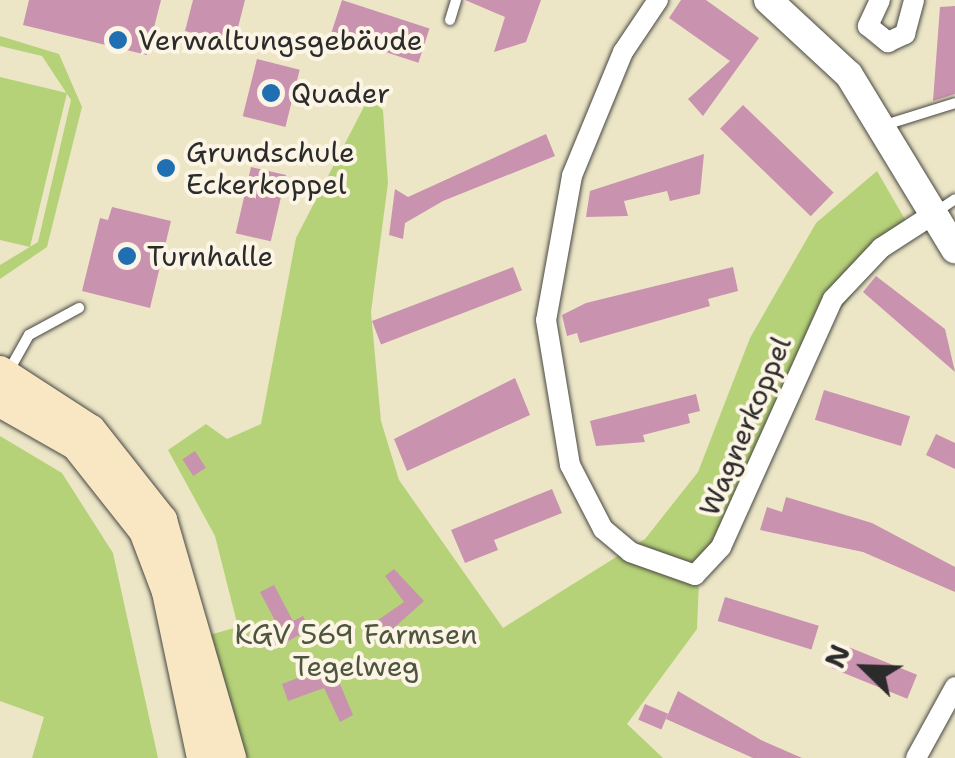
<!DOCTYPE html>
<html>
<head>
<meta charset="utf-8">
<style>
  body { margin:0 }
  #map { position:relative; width:955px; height:758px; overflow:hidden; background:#ece6c7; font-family:"Shantell Sans",sans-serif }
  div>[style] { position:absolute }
  .green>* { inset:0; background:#b6d278 }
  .building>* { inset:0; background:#c992ae; transform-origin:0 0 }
  .roads { filter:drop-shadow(0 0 2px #484742) drop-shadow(0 0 2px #484742) }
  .service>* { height:10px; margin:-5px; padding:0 5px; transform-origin:5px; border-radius:5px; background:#fff }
  .minor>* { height:20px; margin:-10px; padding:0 10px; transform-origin:10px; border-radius:10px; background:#fff }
  .tertiary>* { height:28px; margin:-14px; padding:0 14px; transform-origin:14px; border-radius:14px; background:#fff }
  .secondary>* { height:30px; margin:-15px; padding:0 15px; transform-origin:15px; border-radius:15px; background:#f9e7c3 }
  .dots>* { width:28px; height:28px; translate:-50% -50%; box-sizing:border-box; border:5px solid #fcf5e5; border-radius:50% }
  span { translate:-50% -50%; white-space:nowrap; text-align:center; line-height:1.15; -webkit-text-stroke:8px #fcf5e5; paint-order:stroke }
  .poi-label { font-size:28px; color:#2b2b2b }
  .left { translate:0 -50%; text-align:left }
  .street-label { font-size:28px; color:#2b2b2b }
  .park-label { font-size:28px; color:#4e553e }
  .north { position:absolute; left:815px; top:618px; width:100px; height:100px; -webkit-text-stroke:8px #fcf5e5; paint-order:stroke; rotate:293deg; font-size:28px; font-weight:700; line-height:40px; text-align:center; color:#2b2b2b }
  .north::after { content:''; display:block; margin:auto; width:35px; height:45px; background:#2b2b2b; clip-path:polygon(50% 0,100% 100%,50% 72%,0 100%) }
</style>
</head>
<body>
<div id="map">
  <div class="green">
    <div style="clip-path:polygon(0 36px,59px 54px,82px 107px,47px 247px,0 279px,0 265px,38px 242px,71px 100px,42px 56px,0 46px)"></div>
    <div style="clip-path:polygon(0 77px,67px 93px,30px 247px,0 240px)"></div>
    <div style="clip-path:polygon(369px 97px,383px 110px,388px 183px,371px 312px,381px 421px,399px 480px,503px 628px,645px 539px,698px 472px,750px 338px,816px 223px,877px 171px,914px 235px,890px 247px,828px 325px,699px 581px,697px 629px,627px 724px,663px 758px,244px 758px,209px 635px,238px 627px,215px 536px,168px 450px,206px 424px,227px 439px,261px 424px,296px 238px)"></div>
    <div style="clip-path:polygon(0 436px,62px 473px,113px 553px,158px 758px,32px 758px,44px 717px,0 701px)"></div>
  </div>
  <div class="building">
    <div style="clip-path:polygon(29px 0,161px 0,147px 55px,23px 25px)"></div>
    <div style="clip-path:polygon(193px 0,245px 0,234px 43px,185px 31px)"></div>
    <div style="left:342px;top:0;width:92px;height:36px;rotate:18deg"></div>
    <div style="clip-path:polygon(465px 0,541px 0,526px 42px,494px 52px,505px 17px)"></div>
    <div style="clip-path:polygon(681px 0,706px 0,759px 38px,703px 116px,688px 99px,730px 61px,669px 18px)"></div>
    <div style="clip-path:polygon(955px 6px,955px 94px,933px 101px,940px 7px)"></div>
    <div style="left:257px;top:59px;width:44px;height:59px;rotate:14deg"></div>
    <div style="left:743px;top:105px;width:126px;height:33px;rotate:44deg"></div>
    <div style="clip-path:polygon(546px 134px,555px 156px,443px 201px,405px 223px,403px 239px,389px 235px,395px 189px,408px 197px)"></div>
    <div style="clip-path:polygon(704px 154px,700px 194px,670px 201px,667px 191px,624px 201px,628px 216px,586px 217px,590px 191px)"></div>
    <div style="left:251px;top:167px;width:36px;height:68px;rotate:13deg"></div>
    <div style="clip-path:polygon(112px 207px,171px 221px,150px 308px,82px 291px,100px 218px,108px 220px)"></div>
    <div style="left:513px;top:267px;width:25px;height:151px;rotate:69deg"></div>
    <div style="clip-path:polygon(733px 267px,738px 291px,708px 299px,710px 306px,580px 343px,577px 333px,567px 336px,562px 315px,586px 303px)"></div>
    <div style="clip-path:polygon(876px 276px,945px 329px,955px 372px,863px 292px)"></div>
    <div style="clip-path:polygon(515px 378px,530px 415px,407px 471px,394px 439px)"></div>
    <div style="left:824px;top:390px;width:90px;height:31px;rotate:17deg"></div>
    <div style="clip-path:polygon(696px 394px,700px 411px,688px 414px,690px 423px,643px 435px,645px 442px,596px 446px,590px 421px)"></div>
    <div style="clip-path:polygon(936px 434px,955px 443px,955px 469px,926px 455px)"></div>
    <div style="left:195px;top:451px;width:20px;height:15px;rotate:57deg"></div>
    <div style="clip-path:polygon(552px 489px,562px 513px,494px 540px,498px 550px,465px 563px,451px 530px)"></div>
    <div style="clip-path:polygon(786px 497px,872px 523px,955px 567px,955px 592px,863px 552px,760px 530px,767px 507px,782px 512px)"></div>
    <div style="clip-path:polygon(394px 569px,424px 601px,387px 634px,378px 620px,404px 602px,385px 576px)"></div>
    <div style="clip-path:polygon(274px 585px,293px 621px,303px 616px,310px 629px,270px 651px,263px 636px,279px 628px,260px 592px)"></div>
    <div style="left:725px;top:597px;width:98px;height:25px;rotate:17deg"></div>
    <div style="left:841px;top:644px;width:82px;height:26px;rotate:22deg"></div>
    <div style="clip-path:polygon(332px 665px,353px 715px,340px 722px,324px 688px,288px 701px,282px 684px)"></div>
    <div style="clip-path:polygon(678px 691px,761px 740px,802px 758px,753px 758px,666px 719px)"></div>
    <div style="left:645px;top:704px;width:25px;height:17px;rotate:23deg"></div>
  </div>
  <div class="roads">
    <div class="service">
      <div style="left:450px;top:20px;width:21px;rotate:-73deg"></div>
      <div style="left:885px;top:125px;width:73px;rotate:-17.4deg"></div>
      <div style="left:936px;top:212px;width:23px;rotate:-34deg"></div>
      <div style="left:7px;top:374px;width:45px;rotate:-60.6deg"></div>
      <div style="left:29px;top:335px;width:57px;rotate:-28.4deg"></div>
    </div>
    <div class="minor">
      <div style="left:658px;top:0;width:63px;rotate:123.9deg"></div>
      <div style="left:623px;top:52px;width:134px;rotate:112.4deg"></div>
      <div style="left:572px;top:176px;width:146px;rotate:100.2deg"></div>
      <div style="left:546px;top:320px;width:147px;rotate:80.6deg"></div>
      <div style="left:570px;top:465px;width:72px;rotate:62.7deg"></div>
      <div style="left:603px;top:529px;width:35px;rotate:40deg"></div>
      <div style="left:630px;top:552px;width:69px;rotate:19.5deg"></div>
      <div style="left:695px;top:575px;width:38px;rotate:-47deg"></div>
      <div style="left:721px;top:547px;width:272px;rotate:-65.7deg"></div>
      <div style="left:833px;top:299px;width:70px;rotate:-46.7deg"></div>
      <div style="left:881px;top:248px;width:64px;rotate:-32.9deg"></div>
      <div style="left:880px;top:0;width:29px;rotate:115deg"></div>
      <div style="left:868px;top:26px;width:26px;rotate:39deg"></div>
      <div style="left:888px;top:42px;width:19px;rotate:-25deg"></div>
      <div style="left:905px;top:34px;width:35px;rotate:-75deg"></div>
      <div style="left:916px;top:758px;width:81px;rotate:-61.2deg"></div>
    </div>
    <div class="tertiary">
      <div style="left:768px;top:0;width:110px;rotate:42.8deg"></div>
      <div style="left:849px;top:75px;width:204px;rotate:58.7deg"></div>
    </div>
    <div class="secondary">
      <div style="left:0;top:371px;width:108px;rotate:33deg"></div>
      <div style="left:91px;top:430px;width:115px;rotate:51.7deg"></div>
      <div style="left:162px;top:520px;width:248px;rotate:73.8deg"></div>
      <div style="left:0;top:402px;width:87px;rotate:29.5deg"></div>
      <div style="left:76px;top:445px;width:110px;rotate:51.7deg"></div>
      <div style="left:144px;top:531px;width:65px;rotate:69.3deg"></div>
      <div style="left:167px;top:592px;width:170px;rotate:78.1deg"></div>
    </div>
  </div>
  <div class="dots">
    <div style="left:118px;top:40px;background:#1f6fb2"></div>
    <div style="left:271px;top:93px;background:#1f6fb2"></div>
    <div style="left:166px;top:168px;background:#1f6fb2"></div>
    <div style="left:127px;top:256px;background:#1f6fb2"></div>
  </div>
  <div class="poi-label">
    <span class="left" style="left:138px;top:40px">Verwaltungsgebäude</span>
    <span class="left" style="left:291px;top:93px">Quader</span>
    <span class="left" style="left:186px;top:168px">Grundschule<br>Eckerkoppel</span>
    <span class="left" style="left:147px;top:256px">Turnhalle</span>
  </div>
  <div class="street-label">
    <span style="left:745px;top:426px;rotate:-67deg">Wagnerkoppel</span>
  </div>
  <div class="park-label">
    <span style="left:356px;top:650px">KGV 569 Farmsen<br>Tegelweg</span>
  </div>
  <div class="north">N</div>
</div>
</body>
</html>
